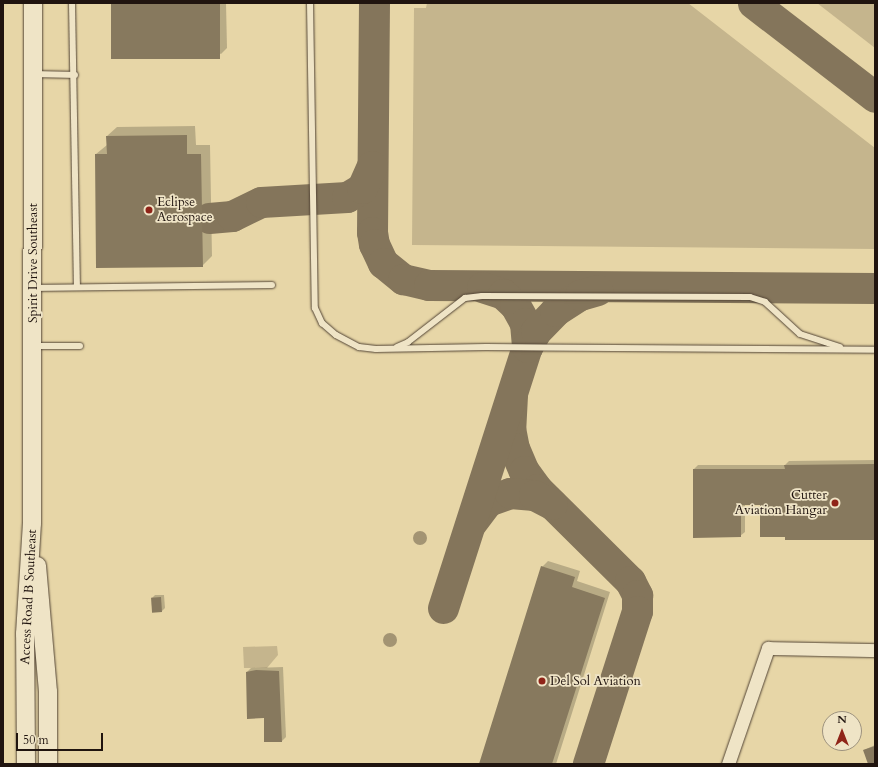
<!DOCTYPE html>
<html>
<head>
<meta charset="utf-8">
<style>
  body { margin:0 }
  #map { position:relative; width:878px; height:767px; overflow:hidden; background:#e7d6a7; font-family:Cardo,serif }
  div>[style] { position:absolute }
  .green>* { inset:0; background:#c5b58d }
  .water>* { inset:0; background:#a39473 }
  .round { border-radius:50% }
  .shadow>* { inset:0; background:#0003 }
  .taxiway>* { height:31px; margin:-15.5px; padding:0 15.5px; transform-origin:15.5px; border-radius:15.5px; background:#84755b }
  .building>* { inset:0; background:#87795e; transform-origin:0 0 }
  .roads { filter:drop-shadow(0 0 1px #524435) drop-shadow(0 0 1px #524435) }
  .lane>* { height:6px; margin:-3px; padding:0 3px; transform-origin:3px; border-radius:3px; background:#efe4c6 }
  .street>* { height:13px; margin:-6.5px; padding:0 6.5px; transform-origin:6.5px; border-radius:6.5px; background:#efe4c6 }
  .secondary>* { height:18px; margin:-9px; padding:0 9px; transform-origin:9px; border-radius:9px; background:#efe4c6 }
  .dots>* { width:11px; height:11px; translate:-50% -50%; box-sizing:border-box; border:2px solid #efe4c6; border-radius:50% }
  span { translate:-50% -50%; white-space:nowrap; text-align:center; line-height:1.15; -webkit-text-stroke:3.5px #efe4c6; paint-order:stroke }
  .poi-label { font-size:13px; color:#20140f }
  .left { translate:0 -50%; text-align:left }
  .right { translate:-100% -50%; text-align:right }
  .street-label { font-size:13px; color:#20140f }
  .frame { position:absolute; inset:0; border:4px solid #20140f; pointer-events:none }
  .north { position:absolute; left:822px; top:711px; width:40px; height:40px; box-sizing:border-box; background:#efe4c6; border:1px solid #9c917d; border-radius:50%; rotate:0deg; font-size:11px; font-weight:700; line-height:16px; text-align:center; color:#20140f }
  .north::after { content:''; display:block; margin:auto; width:14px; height:18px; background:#8f2418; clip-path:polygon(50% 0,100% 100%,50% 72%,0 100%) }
  .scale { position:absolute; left:16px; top:733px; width:87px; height:18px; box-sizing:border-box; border:2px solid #20140f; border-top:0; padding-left:5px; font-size:12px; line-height:14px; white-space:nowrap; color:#20140f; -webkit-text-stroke:3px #efe4c6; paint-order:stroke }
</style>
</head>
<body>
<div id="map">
  <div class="green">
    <div style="clip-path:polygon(427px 3px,688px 3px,875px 148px,875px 249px,412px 245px,414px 8px,426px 8px)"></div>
    <div style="clip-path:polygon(817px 3px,875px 3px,875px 48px)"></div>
    <div style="clip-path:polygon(277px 646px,278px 655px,267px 668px,244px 668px,243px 647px)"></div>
  </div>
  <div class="water">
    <div class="round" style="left:413px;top:531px;width:14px;height:14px"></div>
    <div class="round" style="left:383px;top:633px;width:14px;height:14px"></div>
  </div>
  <div class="shadow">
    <div style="clip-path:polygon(112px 3px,226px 3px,227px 48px,221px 54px)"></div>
    <div style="clip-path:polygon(195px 126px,196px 145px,210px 145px,212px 256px,202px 266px,97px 267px,96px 154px,107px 145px,107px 136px,117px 127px)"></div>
    <div style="clip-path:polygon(875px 460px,875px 539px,760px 504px,745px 504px,745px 532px,740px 536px,694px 469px,698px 465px,785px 465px,789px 461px)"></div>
    <div style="clip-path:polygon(548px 561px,580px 571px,577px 581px,610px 592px,556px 764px,480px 764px,542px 567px)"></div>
    <div style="clip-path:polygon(155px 595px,164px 595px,165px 608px,162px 611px,152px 598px)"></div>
    <div style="clip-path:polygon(283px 667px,286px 737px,282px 741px,247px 672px,251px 668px)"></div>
    <div style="clip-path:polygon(875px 745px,875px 764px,869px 764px,864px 750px)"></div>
  </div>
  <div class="taxiway">
    <div style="left:374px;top:3px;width:229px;rotate:90.5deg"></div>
    <div style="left:372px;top:232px;width:12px;rotate:81deg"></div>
    <div style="left:374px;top:244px;width:21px;rotate:65deg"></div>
    <div style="left:383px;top:263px;width:26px;rotate:39deg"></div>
    <div style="left:403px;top:279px;width:27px;rotate:13deg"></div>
    <div style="left:429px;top:285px;width:446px;rotate:0.4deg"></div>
    <div style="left:753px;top:3px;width:154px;rotate:37.6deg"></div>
    <div style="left:209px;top:218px;width:23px;rotate:-5deg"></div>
    <div style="left:232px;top:216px;width:32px;rotate:-26deg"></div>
    <div style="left:261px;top:202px;width:86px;rotate:-3.3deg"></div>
    <div style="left:347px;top:197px;width:17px;rotate:-31deg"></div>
    <div style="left:362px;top:188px;width:24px;rotate:-66deg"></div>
    <div style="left:482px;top:287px;width:22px;rotate:18deg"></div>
    <div style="left:503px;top:294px;width:16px;rotate:43deg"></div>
    <div style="left:515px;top:305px;width:21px;rotate:61deg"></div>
    <div style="left:525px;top:323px;width:24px;rotate:85deg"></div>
    <div style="left:512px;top:395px;width:33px;rotate:93deg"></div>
    <div style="left:510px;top:428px;width:20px;rotate:79deg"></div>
    <div style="left:514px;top:448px;width:25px;rotate:67deg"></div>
    <div style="left:524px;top:471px;width:22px;rotate:54deg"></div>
    <div style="left:537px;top:489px;width:131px;rotate:44.7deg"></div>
    <div style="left:630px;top:581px;width:16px;rotate:63deg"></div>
    <div style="left:637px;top:595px;width:16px;rotate:90deg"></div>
    <div style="left:637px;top:611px;width:161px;rotate:107.8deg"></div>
    <div style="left:472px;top:522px;width:26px;rotate:-53deg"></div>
    <div style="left:488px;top:501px;width:23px;rotate:-20deg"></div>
    <div style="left:510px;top:493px;width:24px;rotate:5deg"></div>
    <div style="left:534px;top:495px;width:20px;rotate:27deg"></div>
    <div style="left:443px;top:608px;width:274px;rotate:-72.2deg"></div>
    <div style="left:527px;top:347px;width:18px;rotate:-61deg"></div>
    <div style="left:536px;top:331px;width:28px;rotate:-46deg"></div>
    <div style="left:555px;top:311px;width:30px;rotate:-33deg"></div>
    <div style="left:580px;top:295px;width:18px;rotate:-16deg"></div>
  </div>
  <div class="building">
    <div style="left:111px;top:3px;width:109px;height:56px"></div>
    <div style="clip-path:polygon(187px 135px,187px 154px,201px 154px,203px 267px,96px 268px,95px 154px,107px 154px,106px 136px)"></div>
    <div style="clip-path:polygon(875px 464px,875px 540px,785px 540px,785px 537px,760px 537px,760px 505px,741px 505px,741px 537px,693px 538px,693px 469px,785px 469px,784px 465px)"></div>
    <div style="clip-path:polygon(541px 566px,575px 577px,572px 587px,605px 598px,552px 764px,479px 764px)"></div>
    <div style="left:161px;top:597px;width:15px;height:10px;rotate:86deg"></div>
    <div style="clip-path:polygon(256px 670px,279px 671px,282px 742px,264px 742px,264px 718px,247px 719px,246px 672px)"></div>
    <div style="clip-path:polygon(875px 746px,875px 764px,868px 764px,863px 750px)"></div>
  </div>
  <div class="roads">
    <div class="lane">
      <div style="left:72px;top:3px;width:283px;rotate:89deg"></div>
      <div style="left:310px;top:3px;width:305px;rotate:89.1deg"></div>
      <div style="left:315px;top:308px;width:17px;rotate:65deg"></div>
      <div style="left:322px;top:323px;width:18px;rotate:41deg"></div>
      <div style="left:336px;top:335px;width:26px;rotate:28deg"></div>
      <div style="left:359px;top:347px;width:17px;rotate:7deg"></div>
      <div style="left:376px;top:349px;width:110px;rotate:-1deg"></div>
      <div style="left:486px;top:347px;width:389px;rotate:0.4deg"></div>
      <div style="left:35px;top:74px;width:40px;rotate:1.4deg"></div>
      <div style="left:34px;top:288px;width:238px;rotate:-0.7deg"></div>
      <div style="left:34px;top:346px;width:46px"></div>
      <div style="left:397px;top:347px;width:12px;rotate:-24deg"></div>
      <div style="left:408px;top:342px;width:72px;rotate:-37.7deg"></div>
      <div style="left:465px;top:298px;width:17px;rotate:-7deg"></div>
      <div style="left:482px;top:296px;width:268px;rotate:0.2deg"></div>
      <div style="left:750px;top:297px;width:16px;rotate:18deg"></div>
      <div style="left:765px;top:302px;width:47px;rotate:42.4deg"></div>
      <div style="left:800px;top:334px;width:42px;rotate:18deg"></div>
    </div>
    <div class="street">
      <div style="left:728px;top:764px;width:123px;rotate:-71deg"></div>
      <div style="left:768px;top:648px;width:107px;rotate:1.1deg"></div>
    </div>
    <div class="secondary">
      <div style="left:37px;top:566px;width:126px;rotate:85deg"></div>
      <div style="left:48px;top:692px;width:72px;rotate:90deg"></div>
      <div style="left:26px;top:764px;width:130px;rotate:-90.4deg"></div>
      <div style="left:25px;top:634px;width:111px;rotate:-86.4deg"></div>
      <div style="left:32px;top:523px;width:520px;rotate:-89.89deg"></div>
    </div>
  </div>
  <div class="dots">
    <div style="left:149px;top:210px;background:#8f2418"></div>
    <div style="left:835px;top:503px;background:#8f2418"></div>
    <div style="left:542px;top:681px;background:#8f2418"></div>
  </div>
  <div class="poi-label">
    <span class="left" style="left:157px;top:210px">Eclipse<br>Aerospace</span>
    <span class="right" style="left:827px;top:503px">Cutter<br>Aviation Hangar</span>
    <span class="left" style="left:550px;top:681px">Del Sol Aviation</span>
  </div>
  <div class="street-label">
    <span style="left:33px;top:263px;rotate:-90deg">Spirit Drive Southeast</span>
    <span style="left:29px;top:597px;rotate:-87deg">Access Road B Southeast</span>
  </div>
  <div class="frame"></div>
  <div class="north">N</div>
  <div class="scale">50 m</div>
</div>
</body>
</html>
